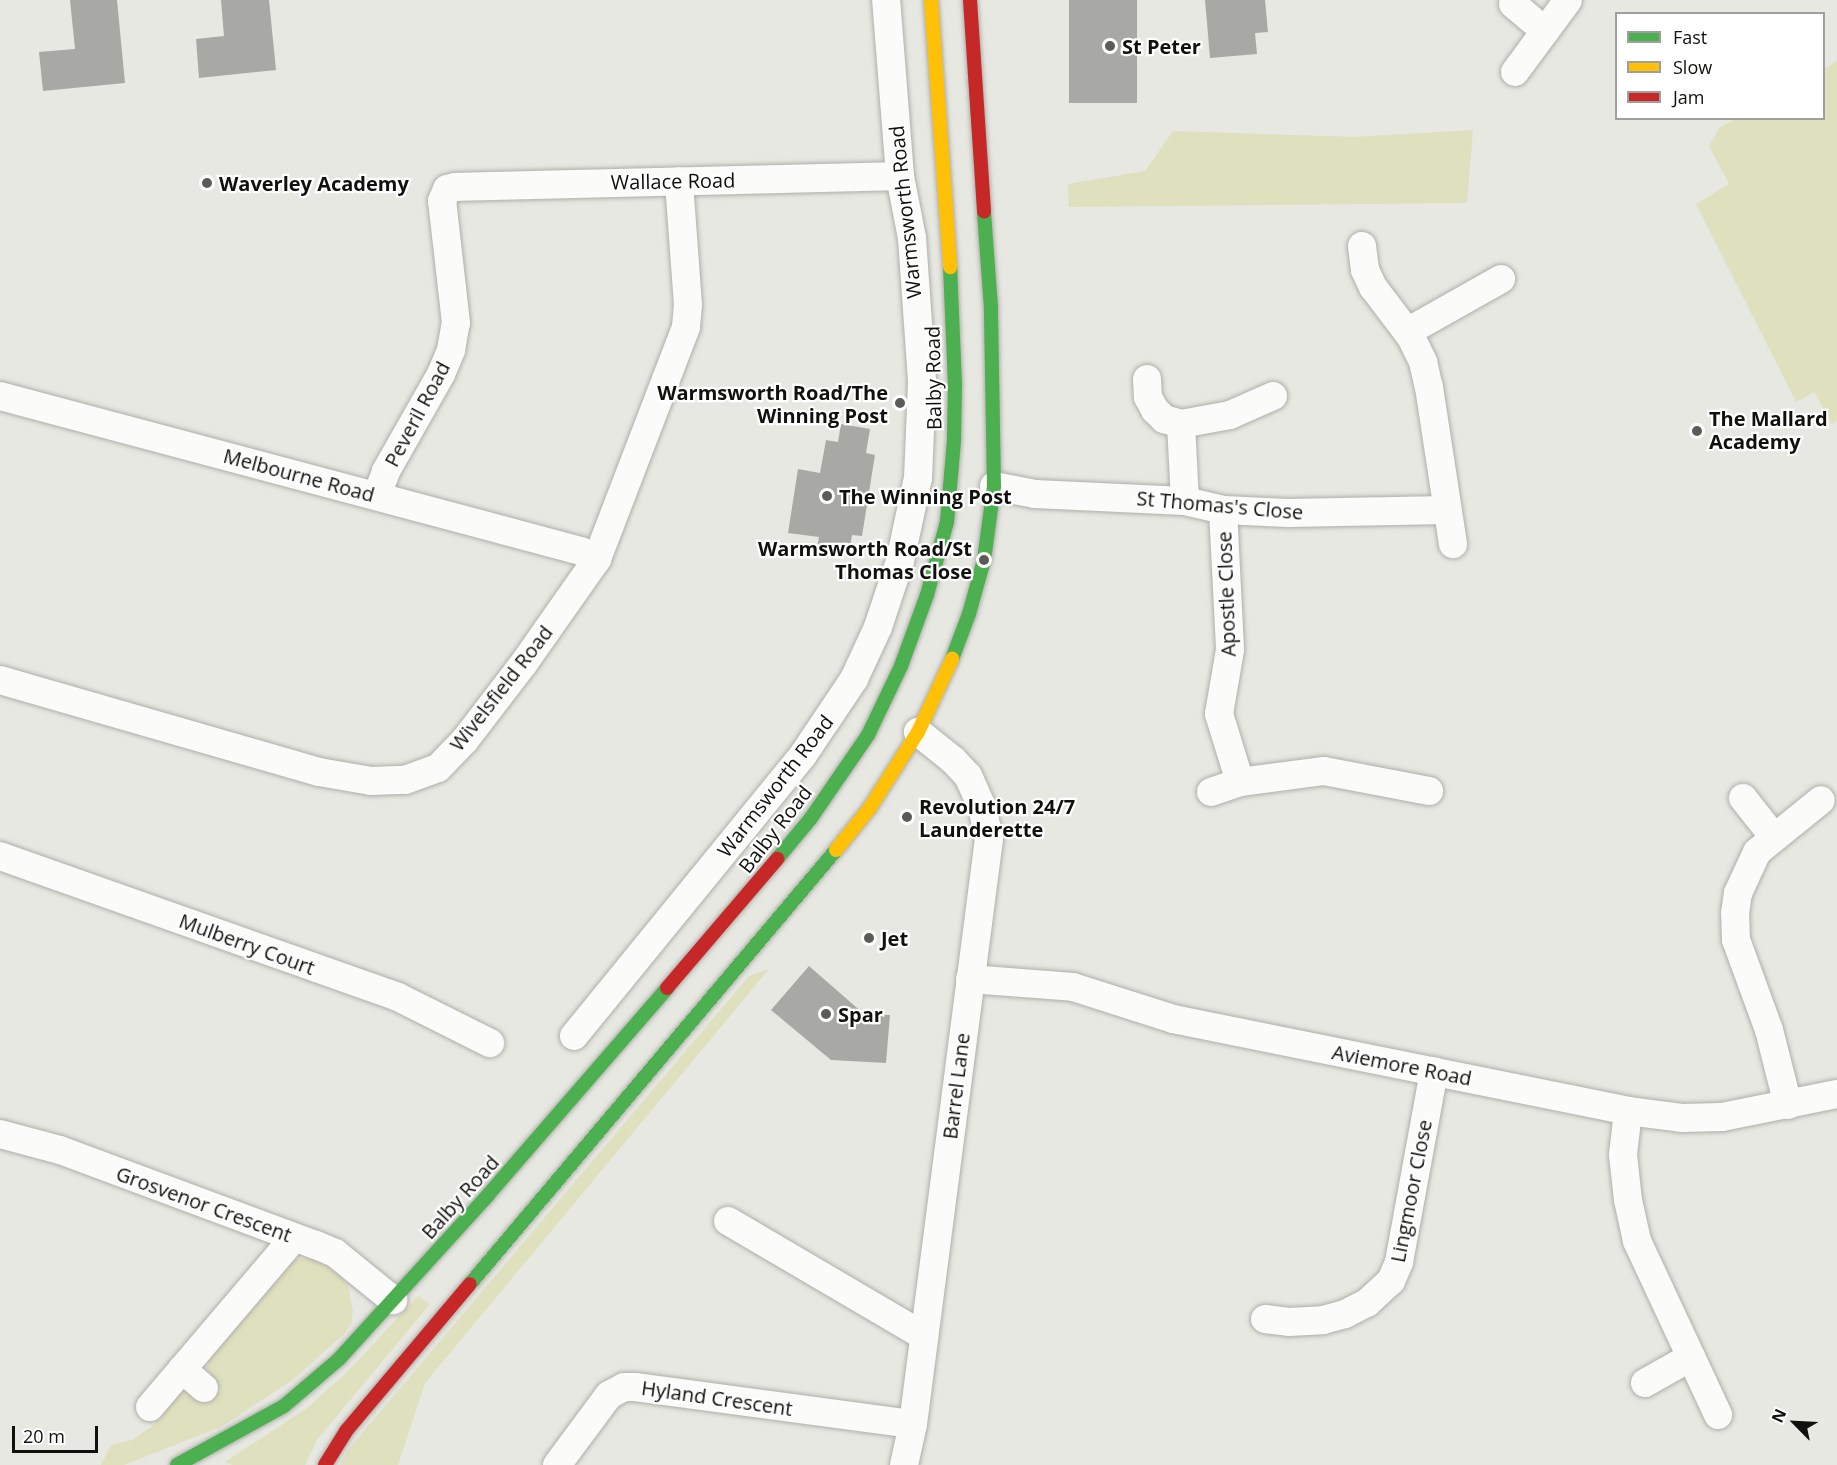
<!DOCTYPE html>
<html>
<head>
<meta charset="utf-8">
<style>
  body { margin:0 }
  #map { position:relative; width:1837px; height:1465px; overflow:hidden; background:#e7e8e1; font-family:"Open Sans",sans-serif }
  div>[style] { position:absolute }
  .green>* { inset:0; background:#dee0be }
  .building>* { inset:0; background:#a8a9a4; transform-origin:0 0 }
  .roads { filter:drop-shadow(0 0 2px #afafaa) drop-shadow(0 0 2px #afafaa) }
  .street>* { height:28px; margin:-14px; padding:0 14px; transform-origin:14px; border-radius:14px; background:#fbfcfa }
  .fast>* { height:14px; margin:-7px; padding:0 7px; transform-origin:7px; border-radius:7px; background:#4caf50 }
  .slow>* { height:14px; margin:-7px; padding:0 7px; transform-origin:7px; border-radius:7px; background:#ffc107 }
  .jam>* { height:14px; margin:-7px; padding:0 7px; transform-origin:7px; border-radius:7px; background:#c62828 }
  .dots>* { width:16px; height:16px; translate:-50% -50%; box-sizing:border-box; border:3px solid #fff; border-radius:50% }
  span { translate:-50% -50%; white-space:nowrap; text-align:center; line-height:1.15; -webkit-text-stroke:4.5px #fff; paint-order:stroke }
  .poi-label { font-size:20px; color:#10100c; font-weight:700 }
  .left { translate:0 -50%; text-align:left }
  .right { translate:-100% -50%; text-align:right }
  .street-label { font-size:20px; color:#10100c }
  .legend { position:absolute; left:1615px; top:12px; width:210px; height:108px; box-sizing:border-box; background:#fff; border:2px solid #9f9f9e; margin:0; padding:8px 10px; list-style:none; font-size:18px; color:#10100c }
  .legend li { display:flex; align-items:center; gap:12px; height:30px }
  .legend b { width:30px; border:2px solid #9f9f9e }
  .north { position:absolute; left:1765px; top:1393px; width:60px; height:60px; -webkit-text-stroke:4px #fff; paint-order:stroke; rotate:294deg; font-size:16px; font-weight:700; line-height:24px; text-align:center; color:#10100c }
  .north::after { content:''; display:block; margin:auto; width:21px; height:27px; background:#10100c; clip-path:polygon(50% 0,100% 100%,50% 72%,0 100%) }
  .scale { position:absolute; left:12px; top:1426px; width:86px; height:27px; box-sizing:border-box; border:3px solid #10100c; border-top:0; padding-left:8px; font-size:18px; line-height:21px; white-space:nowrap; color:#10100c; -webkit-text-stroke:4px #fff; paint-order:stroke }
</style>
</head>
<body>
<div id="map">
  <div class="green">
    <div style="clip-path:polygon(1837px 61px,1837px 421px,1832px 424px,1814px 392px,1796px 402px,1696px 204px,1729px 184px,1709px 146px,1719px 128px,1736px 119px,1824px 118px,1824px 69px)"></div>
    <div style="clip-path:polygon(1473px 130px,1467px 203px,1069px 207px,1068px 184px,1145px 171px,1173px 131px,1353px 137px)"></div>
    <div style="clip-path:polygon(769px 969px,425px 1383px,398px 1465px,340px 1465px,347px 1451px,749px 976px)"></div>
    <div style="clip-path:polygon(314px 1258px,337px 1272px,348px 1285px,353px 1312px,351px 1324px,345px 1333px,294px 1379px,221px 1427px,124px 1465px,101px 1465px,111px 1445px,132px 1440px,151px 1427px,178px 1394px,189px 1391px,209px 1403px,221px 1390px,210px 1377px,207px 1366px,210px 1356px,286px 1267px,296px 1259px)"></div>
    <div style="clip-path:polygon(418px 1296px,430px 1304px,317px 1440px,305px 1465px,233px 1465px,225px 1462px,307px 1408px,348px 1371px)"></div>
  </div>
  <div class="building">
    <div style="clip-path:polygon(70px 0,117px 0,125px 83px,43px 91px,39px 52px,75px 49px)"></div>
    <div style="clip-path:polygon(221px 0,269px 0,276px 70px,199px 78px,196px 39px,224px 36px)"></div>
    <div style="left:1069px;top:0;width:68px;height:103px"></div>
    <div style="clip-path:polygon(1205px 0,1265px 0,1268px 32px,1255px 33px,1257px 54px,1210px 58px)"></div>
    <div style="clip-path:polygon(841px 424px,870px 429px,866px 453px,875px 455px,862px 536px,852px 535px,849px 555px,817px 549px,819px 537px,788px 533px,798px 469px,820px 473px,826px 440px,838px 442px)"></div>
    <div style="clip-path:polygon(809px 966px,864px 1014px,890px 1015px,886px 1063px,831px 1060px,771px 1010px)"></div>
  </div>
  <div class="roads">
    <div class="street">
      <div style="left:1513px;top:4px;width:42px;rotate:40.2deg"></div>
      <div style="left:1515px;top:72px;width:89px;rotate:-53.6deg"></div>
      <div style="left:1362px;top:246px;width:24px;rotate:83deg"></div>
      <div style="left:1365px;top:270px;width:19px;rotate:65deg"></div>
      <div style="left:1373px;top:287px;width:63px;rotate:52.8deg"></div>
      <div style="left:1411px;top:337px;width:28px;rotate:64deg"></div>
      <div style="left:1423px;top:362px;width:26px;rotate:77deg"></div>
      <div style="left:1429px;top:387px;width:159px;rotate:81.3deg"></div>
      <div style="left:1407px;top:332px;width:108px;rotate:-29.4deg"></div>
      <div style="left:1147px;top:379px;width:18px;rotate:87deg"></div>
      <div style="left:1148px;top:397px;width:15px;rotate:62deg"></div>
      <div style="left:1155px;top:410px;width:13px;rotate:45deg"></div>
      <div style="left:1164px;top:419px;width:18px;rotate:16deg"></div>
      <div style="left:1181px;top:424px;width:50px;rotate:-10.4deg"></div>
      <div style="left:1230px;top:415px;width:47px;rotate:-23.8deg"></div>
      <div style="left:0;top:396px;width:601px;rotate:14.94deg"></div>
      <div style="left:581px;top:551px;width:18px;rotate:27deg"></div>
      <div style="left:1181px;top:424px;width:77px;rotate:87deg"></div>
      <div style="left:994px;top:486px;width:42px;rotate:11deg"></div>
      <div style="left:1035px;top:494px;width:150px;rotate:2.7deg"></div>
      <div style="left:1185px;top:501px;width:39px;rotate:13deg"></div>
      <div style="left:1223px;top:510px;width:65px;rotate:2.6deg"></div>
      <div style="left:1288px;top:513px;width:159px;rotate:-1.1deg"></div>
      <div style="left:377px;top:495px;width:26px;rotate:-69deg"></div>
      <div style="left:386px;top:471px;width:112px;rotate:-60.4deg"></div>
      <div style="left:441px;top:374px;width:26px;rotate:-67deg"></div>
      <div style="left:451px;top:350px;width:27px;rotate:-80deg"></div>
      <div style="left:456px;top:323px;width:123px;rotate:-96.5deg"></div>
      <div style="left:442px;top:201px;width:13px;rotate:-67deg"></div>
      <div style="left:447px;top:189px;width:8px;rotate:-14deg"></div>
      <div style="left:455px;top:187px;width:445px;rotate:-1.4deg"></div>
      <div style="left:1223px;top:510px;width:140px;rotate:87.1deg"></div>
      <div style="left:1230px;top:650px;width:65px;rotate:99.8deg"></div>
      <div style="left:1219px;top:714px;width:71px;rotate:72.8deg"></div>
      <div style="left:0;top:680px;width:332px;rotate:16.1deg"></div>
      <div style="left:319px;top:772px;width:53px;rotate:9.8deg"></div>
      <div style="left:371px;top:781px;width:34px;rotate:-2deg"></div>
      <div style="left:405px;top:780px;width:35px;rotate:-20deg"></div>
      <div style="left:438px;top:768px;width:39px;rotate:-46deg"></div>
      <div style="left:465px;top:740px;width:97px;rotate:-52.5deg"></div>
      <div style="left:524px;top:663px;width:127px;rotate:-54.9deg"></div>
      <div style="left:597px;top:559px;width:248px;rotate:-69deg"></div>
      <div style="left:686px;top:327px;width:22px;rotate:-85deg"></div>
      <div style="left:688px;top:305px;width:124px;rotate:-94.2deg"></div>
      <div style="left:1211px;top:792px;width:31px;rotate:-19deg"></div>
      <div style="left:1240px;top:782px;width:85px;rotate:-7.5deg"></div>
      <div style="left:1324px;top:771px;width:107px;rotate:10.8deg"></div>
      <div style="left:1743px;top:798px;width:48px;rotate:51.7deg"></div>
      <div style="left:0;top:856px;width:422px;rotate:19.5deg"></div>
      <div style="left:398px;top:997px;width:103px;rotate:26.6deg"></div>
      <div style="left:970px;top:979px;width:103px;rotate:4.4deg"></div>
      <div style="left:1073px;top:987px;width:105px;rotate:17.7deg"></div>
      <div style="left:1173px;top:1019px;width:464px;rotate:11.4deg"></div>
      <div style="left:1628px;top:1111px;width:54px;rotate:7.4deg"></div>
      <div style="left:1682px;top:1118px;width:40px;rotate:-1.4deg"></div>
      <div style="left:1722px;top:1117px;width:117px;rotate:-11.3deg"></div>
      <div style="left:574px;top:1036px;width:362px;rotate:-50.8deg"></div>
      <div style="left:803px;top:755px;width:92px;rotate:-56.1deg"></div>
      <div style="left:854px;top:679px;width:57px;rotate:-65.2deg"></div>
      <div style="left:878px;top:627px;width:70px;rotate:-71.6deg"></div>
      <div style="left:900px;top:561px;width:85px;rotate:-77.8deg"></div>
      <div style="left:918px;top:478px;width:97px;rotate:-87.6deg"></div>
      <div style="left:922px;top:381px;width:143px;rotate:-94deg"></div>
      <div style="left:912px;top:238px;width:63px;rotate:-101deg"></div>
      <div style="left:900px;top:176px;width:177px;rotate:-94.5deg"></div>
      <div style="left:1788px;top:1105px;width:77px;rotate:-104.2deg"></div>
      <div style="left:1769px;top:1030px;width:96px;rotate:-110.1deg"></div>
      <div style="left:1736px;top:940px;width:26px;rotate:-92deg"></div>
      <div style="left:1735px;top:914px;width:21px;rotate:-82deg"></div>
      <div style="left:1738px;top:893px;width:45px;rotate:-65.1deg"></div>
      <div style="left:1757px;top:852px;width:82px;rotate:-39.1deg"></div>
      <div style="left:1628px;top:1111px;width:44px;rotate:96.5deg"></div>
      <div style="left:1623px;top:1155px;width:45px;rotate:83.7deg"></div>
      <div style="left:1628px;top:1200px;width:42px;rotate:77.6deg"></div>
      <div style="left:1637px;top:1241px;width:192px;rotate:65deg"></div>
      <div style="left:0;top:1134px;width:62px;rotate:14.9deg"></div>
      <div style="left:60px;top:1150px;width:273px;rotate:20.4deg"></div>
      <div style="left:316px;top:1245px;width:21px;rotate:23deg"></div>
      <div style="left:335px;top:1253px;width:75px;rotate:39deg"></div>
      <div style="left:728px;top:1221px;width:227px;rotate:30.4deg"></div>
      <div style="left:1265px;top:1319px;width:24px;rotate:7deg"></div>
      <div style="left:1289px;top:1322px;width:34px;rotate:-3deg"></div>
      <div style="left:1323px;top:1320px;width:23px;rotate:-15deg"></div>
      <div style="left:1345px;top:1314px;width:25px;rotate:-27deg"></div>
      <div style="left:1367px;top:1303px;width:33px;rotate:-43deg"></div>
      <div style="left:1391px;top:1281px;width:21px;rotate:-67deg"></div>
      <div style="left:1399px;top:1262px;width:194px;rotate:-79.6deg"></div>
      <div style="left:182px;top:1369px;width:29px;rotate:41deg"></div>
      <div style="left:1645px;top:1383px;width:53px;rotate:-29.5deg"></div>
      <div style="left:150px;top:1407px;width:222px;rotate:-49.6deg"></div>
      <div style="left:557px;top:1465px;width:87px;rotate:-53.4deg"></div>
      <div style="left:609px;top:1395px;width:17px;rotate:-28deg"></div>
      <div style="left:624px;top:1387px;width:11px"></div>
      <div style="left:635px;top:1387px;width:280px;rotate:7.6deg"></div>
      <div style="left:904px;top:1465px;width:42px;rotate:-77.6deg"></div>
      <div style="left:913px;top:1424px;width:590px;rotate:-82.6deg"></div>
      <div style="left:989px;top:839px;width:33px;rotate:-102deg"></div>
      <div style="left:982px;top:807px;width:34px;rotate:-114deg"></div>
      <div style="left:968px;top:776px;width:22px;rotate:-133deg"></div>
      <div style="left:953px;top:760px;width:45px;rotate:-141.3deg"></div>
    </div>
    <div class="fast">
      <div style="left:952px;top:659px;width:48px;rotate:-69.3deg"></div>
      <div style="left:969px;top:614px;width:56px;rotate:-74.5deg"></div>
      <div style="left:984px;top:560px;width:75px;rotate:-82.3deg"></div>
      <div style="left:994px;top:486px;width:178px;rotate:-91deg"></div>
      <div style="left:991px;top:308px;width:96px;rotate:-94.2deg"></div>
      <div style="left:777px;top:859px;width:53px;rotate:-50.3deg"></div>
      <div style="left:811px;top:818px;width:101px;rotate:-55.5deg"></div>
      <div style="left:868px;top:735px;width:76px;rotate:-64.4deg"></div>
      <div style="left:901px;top:666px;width:76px;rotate:-69.9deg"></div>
      <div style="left:927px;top:595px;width:76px;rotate:-74.7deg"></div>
      <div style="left:947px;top:522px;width:82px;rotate:-85.1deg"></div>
      <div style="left:954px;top:440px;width:55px;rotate:-89deg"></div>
      <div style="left:955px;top:385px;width:118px;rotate:-92.4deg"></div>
      <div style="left:470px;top:1284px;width:568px;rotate:-49.86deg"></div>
      <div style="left:177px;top:1465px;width:122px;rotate:-28.9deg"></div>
      <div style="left:284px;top:1406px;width:72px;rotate:-40.5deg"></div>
      <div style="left:339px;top:1359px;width:222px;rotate:-47.7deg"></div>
      <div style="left:488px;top:1195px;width:274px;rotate:-49.1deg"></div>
    </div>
    <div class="slow">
      <div style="left:931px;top:0;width:268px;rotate:85.9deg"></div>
      <div style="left:836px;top:850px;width:53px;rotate:-51.2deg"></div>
      <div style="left:869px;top:809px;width:91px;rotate:-57.5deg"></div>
      <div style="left:918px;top:732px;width:81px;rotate:-65deg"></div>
    </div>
    <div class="jam">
      <div style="left:970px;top:0;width:212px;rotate:86.2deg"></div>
      <div style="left:667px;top:988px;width:170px;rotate:-49.5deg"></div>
      <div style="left:325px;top:1465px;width:40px;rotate:-58deg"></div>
      <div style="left:346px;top:1431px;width:192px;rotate:-49.9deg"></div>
    </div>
  </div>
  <div class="dots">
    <div style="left:1110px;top:46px;background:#5b5c57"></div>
    <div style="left:207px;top:183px;background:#5b5c57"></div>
    <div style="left:900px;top:403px;background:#5b5c57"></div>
    <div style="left:1697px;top:431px;background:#5b5c57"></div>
    <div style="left:827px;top:496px;background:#5b5c57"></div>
    <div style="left:984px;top:560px;background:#5b5c57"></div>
    <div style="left:907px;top:817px;background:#5b5c57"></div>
    <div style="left:869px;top:938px;background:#5b5c57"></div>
    <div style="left:826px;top:1014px;background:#5b5c57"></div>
  </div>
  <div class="poi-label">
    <span class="left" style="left:1122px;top:46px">St Peter</span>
    <span class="left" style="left:219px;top:183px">Waverley Academy</span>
    <span class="right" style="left:888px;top:404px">Warmsworth Road/The<br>Winning Post</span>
    <span class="left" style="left:1709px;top:430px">The Mallard<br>Academy</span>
    <span class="left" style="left:839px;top:496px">The Winning Post</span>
    <span class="right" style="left:972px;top:560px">Warmsworth Road/St<br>Thomas Close</span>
    <span class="left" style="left:919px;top:818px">Revolution 24/7<br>Launderette</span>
    <span class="left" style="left:881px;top:938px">Jet</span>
    <span class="left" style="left:838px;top:1014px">Spar</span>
  </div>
  <div class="street-label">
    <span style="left:673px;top:181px;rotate:-1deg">Wallace Road</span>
    <span style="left:905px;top:212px;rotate:-96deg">Warmsworth Road</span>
    <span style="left:933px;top:378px;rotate:-91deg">Balby Road</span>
    <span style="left:417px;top:414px;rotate:-62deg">Peveril Road</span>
    <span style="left:299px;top:475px;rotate:15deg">Melbourne Road</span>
    <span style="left:1220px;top:505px;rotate:5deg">St Thomas's Close</span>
    <span style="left:1226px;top:594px;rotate:-92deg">Apostle Close</span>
    <span style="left:501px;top:688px;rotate:-52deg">Wivelsfield Road</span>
    <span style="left:775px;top:786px;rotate:-52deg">Warmsworth Road</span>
    <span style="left:775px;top:829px;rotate:-52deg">Balby Road</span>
    <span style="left:247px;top:944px;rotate:20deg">Mulberry Court</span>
    <span style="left:1402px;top:1065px;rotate:11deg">Aviemore Road</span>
    <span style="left:956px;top:1086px;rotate:-83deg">Barrel Lane</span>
    <span style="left:1411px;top:1191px;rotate:-79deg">Lingmoor Close</span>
    <span style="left:460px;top:1197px;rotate:-48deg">Balby Road</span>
    <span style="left:204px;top:1204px;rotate:20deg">Grosvenor Crescent</span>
    <span style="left:717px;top:1398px;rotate:8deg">Hyland Crescent</span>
  </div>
  <ul class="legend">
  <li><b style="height:8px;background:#4caf50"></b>Fast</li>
  <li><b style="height:8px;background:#ffc107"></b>Slow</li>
  <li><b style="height:8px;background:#c62828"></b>Jam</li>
  </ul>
  <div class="north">N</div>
  <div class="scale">20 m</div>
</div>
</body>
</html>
